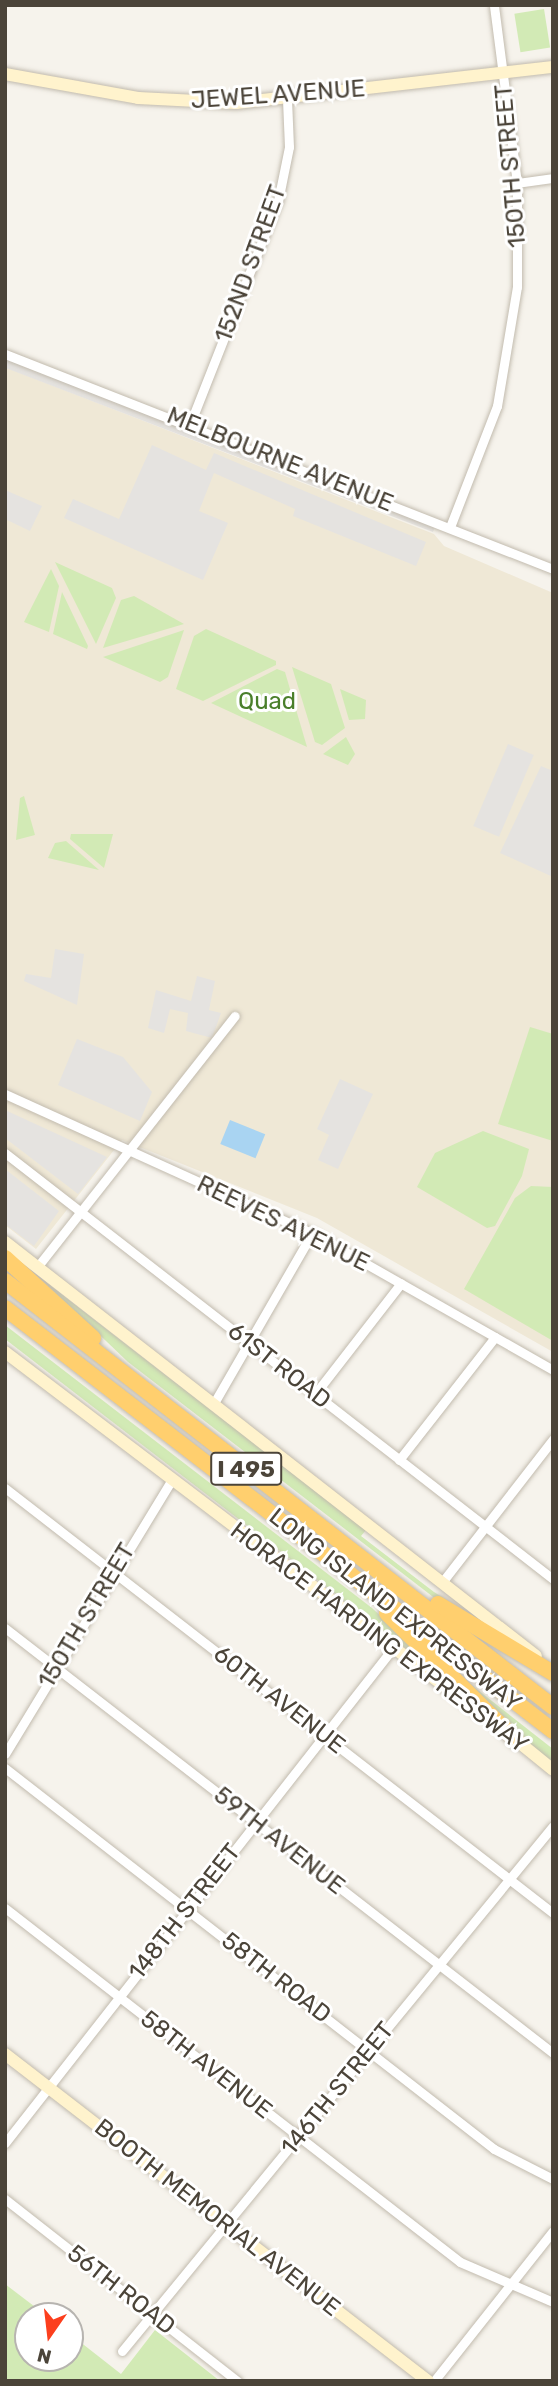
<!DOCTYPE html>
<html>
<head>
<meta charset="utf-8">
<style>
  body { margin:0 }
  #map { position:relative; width:558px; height:2386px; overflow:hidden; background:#f6f3ec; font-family:Rubik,sans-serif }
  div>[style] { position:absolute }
  .education>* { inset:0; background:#efe8d6 }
  .green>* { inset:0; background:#d2eab5; transform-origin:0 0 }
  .parking>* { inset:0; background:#e5e3e0; transform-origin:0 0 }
  .water>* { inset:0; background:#a9d4f2; transform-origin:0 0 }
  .roads { filter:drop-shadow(0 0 2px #c2bbae) drop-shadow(0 0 2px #c2bbae) }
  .street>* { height:9px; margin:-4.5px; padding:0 4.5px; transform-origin:4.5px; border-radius:4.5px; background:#fff }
  .secondary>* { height:12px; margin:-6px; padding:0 6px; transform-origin:6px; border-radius:6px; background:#fff3cd }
  .highway>* { height:16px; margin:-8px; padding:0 8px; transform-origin:8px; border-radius:8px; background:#ffcf6e }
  span { translate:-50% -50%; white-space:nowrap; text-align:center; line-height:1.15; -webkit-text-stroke:6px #fff; paint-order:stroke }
  .shield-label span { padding:2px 5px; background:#fff; border:2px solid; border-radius:5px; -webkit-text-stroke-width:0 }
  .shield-label { font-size:23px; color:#4b4439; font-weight:700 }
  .street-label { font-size:24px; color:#4b4439 }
  .park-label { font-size:24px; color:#4a7f2a }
  .frame { position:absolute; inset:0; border:7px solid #4b4439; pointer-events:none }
  .north { position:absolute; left:14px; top:2302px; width:70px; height:70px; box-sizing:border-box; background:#fff; border:2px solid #b7b4b0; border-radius:50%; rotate:194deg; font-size:19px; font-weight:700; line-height:28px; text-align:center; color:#4b4439 }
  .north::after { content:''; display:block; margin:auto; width:24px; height:32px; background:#fc3f1d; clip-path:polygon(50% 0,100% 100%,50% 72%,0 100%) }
</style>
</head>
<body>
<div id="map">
  <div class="education">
    <div style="clip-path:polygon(5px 367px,434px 534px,444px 546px,553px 593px,553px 1352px,317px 1218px,122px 1140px,36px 1249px,5px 1225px)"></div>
  </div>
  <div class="green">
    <div style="left:544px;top:9px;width:39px;height:30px;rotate:81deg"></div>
    <div style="clip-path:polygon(55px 562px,112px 588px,116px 598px,96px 644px)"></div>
    <div style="clip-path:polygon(51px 569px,59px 586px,49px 632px,24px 622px)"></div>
    <div style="clip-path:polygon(62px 592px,88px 646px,87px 649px,53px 634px)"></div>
    <div style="clip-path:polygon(134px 596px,184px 624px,103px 648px,121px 600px)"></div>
    <div style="clip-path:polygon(206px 629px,276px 661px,276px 665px,203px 701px,176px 689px,194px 636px)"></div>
    <div style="clip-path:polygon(184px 630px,168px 677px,160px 682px,103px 657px)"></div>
    <div style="clip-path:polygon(292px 667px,331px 684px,345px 728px,322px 745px,315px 742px)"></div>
    <div style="clip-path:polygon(277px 669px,285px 672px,307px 747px,211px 703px)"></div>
    <div style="clip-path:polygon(340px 689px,366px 700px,365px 719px,349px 720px)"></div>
    <div style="clip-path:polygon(346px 737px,355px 754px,348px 765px,323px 754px)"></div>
    <div style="clip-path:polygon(24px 796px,35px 835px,16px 840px,20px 798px)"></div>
    <div style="clip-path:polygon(71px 834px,113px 834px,104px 868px,70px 839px)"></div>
    <div style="clip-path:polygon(66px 841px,99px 870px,48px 858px,55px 843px)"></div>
    <div style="clip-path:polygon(530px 1027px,553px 1034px,553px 1141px,498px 1124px)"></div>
    <div style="clip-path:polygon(483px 1131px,529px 1149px,522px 1176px,495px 1226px,487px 1228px,417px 1187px,435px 1153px)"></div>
    <div style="clip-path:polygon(531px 1186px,553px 1187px,553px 1341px,464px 1289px,515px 1198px)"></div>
    <div style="clip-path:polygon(39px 1277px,366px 1530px,361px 1536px,434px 1592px,493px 1629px,454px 1613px,128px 1362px)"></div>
    <div style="clip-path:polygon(5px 1325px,372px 1608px,464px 1693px,5px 1339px)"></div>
    <div style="clip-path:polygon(469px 1683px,553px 1749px,553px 1763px,534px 1748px)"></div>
    <div style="clip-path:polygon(5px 2284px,47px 2316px,28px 2316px,28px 2358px,70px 2358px,70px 2334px,121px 2374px,155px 2330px,220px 2381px,5px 2381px)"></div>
  </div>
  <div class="parking">
    <div style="left:5px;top:358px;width:462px;height:9px;rotate:21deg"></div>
    <div style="clip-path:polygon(152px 445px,206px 470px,214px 453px,426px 542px,416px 566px,293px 516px,295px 509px,214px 473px,199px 511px,228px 523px,203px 580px,64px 518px,73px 499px,119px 519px)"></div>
    <div style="clip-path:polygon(5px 490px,42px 506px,30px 531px,5px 519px)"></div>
    <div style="left:508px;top:744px;width:28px;height:89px;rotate:23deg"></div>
    <div style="clip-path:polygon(541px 766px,553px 771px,553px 877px,500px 853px)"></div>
    <div style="clip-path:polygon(55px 949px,84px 954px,77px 1005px,24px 981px,26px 974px,51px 978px)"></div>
    <div style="clip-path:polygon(197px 976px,215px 981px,209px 1010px,221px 1013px,212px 1038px,186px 1031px,188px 1013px,170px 1009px,164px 1033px,148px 1028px,156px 990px,191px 1001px)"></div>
    <div style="clip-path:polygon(77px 1039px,123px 1057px,152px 1092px,140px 1121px,58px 1085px)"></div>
    <div style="clip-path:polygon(340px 1079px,373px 1094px,338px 1169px,318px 1160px,329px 1135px,317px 1129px)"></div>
    <div style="clip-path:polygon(5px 1110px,107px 1157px,78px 1194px,5px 1138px)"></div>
    <div style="clip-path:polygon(5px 1169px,59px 1211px,34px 1246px,5px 1224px)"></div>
  </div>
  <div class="water">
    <div style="left:230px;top:1120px;width:38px;height:26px;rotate:22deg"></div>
  </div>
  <div class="roads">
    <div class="street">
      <div style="left:517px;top:183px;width:36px;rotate:-8deg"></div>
      <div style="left:5px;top:354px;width:589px;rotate:21.42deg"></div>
      <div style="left:190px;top:424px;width:240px;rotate:-68.5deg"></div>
      <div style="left:278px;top:201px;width:55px;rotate:-78.5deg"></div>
      <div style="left:289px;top:147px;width:47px;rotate:-92.4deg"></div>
      <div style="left:450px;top:527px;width:130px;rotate:-68.8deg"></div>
      <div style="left:497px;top:406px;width:121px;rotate:-80.5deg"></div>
      <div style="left:517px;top:287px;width:104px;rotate:-90deg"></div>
      <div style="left:517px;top:183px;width:179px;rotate:-97.4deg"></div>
      <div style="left:5px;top:1094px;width:337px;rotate:24.4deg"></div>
      <div style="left:312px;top:1233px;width:277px;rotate:29.6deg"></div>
      <div style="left:5px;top:1153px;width:694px;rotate:37.86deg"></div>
      <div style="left:38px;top:1266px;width:318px;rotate:-51.8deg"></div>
      <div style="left:315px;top:1394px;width:140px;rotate:-52.2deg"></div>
      <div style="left:214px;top:1403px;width:196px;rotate:-60deg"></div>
      <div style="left:399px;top:1460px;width:156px;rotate:-52deg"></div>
      <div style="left:5px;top:1488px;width:693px;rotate:37.8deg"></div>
      <div style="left:443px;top:1581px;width:180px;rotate:-52.2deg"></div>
      <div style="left:5px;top:1628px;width:693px;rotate:37.8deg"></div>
      <div style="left:5px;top:1754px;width:320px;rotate:-58.7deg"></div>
      <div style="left:5px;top:1768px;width:620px;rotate:37.92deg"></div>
      <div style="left:494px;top:2149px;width:66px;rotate:27deg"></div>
      <div style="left:5px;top:1908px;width:576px;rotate:37.88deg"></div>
      <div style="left:460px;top:2262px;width:101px;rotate:23.3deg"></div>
      <div style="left:5px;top:2143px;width:629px;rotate:-51.91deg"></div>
      <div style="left:5px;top:2199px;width:295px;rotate:38.1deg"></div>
      <div style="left:122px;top:2351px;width:679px;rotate:-50.62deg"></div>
      <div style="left:434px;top:2381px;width:191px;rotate:-51.6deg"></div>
    </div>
    <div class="secondary">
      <div style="left:5px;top:74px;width:135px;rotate:10.2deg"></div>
      <div style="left:138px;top:98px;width:98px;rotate:2.9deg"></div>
      <div style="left:236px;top:103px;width:319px;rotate:-6.5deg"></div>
      <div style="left:5px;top:1242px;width:673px;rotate:37.94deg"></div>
      <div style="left:5px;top:1352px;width:598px;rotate:37.25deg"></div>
      <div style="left:510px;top:1735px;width:55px;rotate:39.1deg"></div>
      <div style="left:5px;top:2054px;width:535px;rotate:37.71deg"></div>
    </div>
    <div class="highway">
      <div style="left:5px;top:1258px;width:119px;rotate:42.3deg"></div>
      <div style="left:5px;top:1281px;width:694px;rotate:37.86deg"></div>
      <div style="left:5px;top:1308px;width:692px;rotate:37.66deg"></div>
      <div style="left:438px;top:1604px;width:134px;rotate:31deg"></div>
      <div style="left:387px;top:1613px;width:182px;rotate:44.6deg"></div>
    </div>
  </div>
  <div class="shield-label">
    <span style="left:246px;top:1469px">I 495</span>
  </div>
  <div class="street-label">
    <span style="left:278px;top:95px;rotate:-4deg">JEWEL AVENUE</span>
    <span style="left:511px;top:166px;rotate:-95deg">150TH STREET</span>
    <span style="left:251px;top:264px;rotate:-70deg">152ND STREET</span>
    <span style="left:280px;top:460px;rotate:22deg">MELBOURNE AVENUE</span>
    <span style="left:283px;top:1224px;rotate:26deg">REEVES AVENUE</span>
    <span style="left:279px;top:1366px;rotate:38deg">61ST ROAD</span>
    <span style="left:395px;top:1610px;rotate:38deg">LONG ISLAND EXPRESSWAY</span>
    <span style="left:87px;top:1616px;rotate:-59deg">150TH STREET</span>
    <span style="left:379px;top:1638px;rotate:37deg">HORACE HARDING EXPRESSWAY</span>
    <span style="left:279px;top:1700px;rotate:38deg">60TH AVENUE</span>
    <span style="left:279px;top:1841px;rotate:38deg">59TH AVENUE</span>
    <span style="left:185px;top:1912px;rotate:-52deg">148TH STREET</span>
    <span style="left:276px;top:1978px;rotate:38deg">58TH ROAD</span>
    <span style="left:206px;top:2065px;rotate:38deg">58TH AVENUE</span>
    <span style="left:338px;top:2089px;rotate:-51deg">146TH STREET</span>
    <span style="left:217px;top:2218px;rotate:38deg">BOOTH MEMORIAL AVENUE</span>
    <span style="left:121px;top:2290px;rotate:38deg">56TH ROAD</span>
  </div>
  <div class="park-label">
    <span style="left:267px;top:702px">Quad</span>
  </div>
  <div class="frame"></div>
  <div class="north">N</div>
</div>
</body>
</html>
